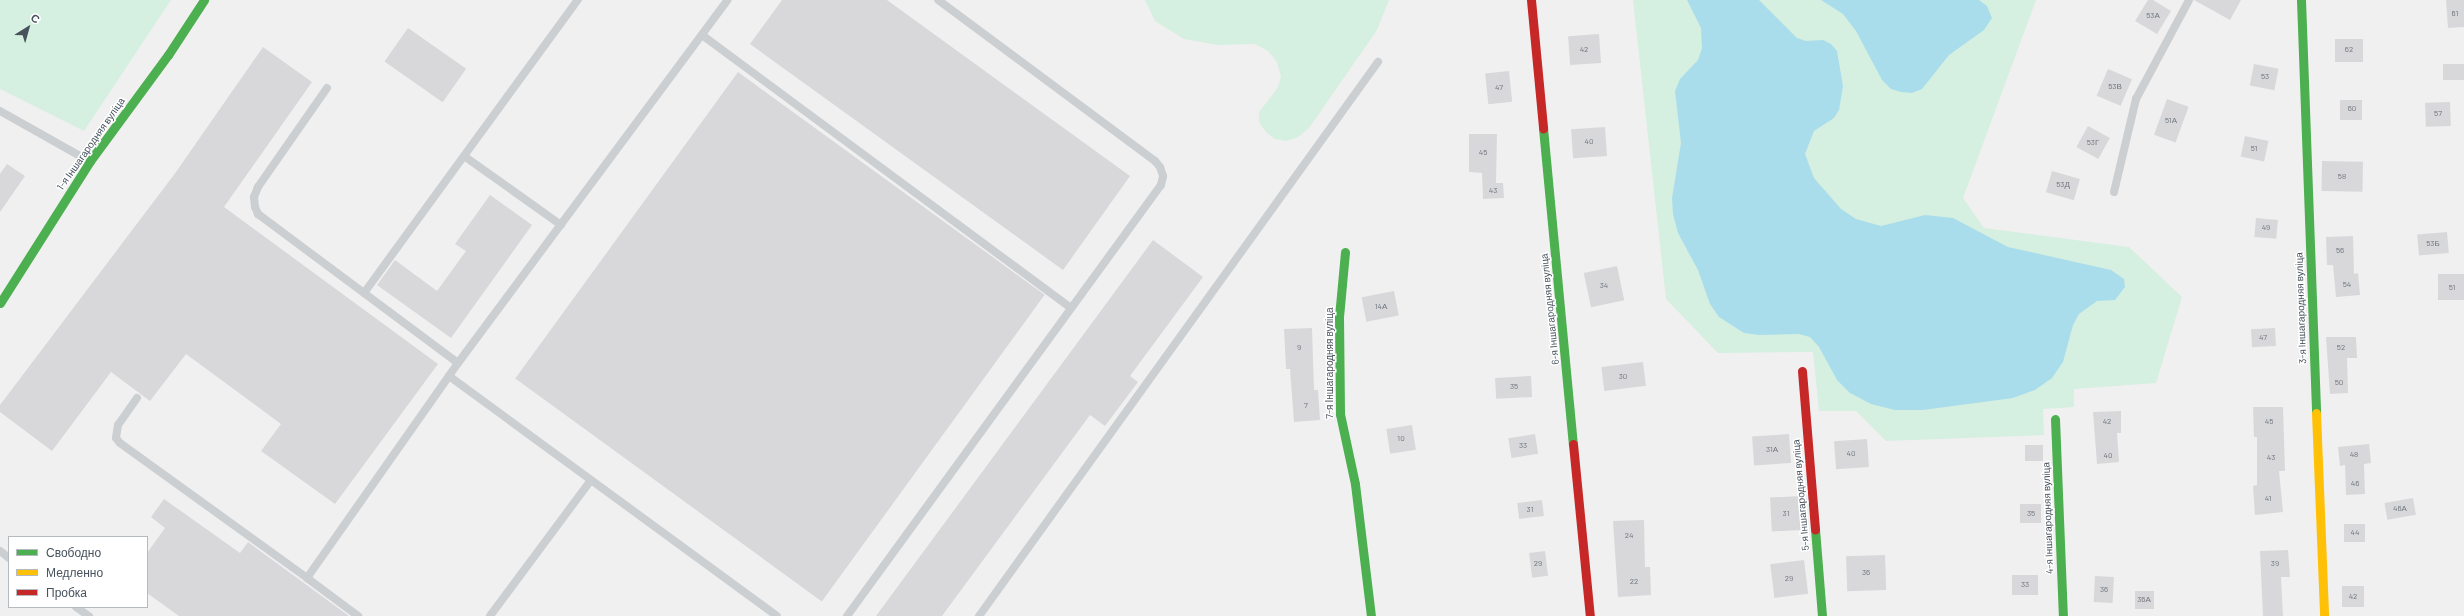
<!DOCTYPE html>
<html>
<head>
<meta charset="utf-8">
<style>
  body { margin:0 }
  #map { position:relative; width:2464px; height:616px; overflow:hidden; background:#f1f0f0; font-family:Barlow,sans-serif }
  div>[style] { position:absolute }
  .green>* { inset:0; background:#d5efe0 }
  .water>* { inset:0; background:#aaddec }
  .building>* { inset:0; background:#d8d8da; transform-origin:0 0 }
  .lane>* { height:8px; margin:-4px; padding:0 4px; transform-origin:4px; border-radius:4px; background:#cccfd1 }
  .fast>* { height:9px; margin:-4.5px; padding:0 4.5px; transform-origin:4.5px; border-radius:4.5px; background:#4caf50 }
  .slow>* { height:9px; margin:-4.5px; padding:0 4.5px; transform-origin:4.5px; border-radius:4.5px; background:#ffc107 }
  .jam>* { height:9px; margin:-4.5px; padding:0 4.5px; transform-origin:4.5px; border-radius:4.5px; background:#c62828 }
  span { translate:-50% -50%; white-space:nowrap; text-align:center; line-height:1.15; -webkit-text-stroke:3px #fff; paint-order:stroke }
  .number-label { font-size:8px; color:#6d757e }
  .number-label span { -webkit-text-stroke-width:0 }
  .street-label { font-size:10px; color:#47525d }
  .legend { position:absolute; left:8px; top:536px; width:140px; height:72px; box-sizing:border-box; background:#fff; border:1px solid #b5babe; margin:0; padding:5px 7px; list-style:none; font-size:12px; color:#47525d }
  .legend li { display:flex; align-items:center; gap:8px; height:20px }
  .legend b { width:20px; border:1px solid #b5babe }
  .north { position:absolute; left:8px; top:8px; width:40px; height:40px; -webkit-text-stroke:3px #fff; paint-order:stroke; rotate:37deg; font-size:11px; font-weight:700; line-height:16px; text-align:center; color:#47525d }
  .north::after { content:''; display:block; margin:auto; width:14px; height:18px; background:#47525d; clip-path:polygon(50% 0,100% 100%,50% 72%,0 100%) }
</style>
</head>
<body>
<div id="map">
  <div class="green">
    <div style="clip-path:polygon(0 0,171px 0,84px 131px,0 89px)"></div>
    <div style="clip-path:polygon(1145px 0,1389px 0,1377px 30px,1309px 128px,1298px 137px,1286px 141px,1275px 139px,1266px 132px,1259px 122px,1259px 112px,1277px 89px,1281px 77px,1277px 62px,1268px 51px,1255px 44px,1218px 45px,1184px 39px,1155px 21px)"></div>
    <div style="clip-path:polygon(1633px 0,2036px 0,1963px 198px,1984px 228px,2129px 247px,2182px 297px,2156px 383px,2074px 389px,2074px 407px,2043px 409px,2044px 435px,1886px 441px,1856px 411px,1819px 411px,1813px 352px,1718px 353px,1666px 299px)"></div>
  </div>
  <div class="water">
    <div style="clip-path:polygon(1687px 0,1759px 0,1797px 38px,1806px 41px,1823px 40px,1831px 44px,1837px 51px,1843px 86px,1839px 110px,1834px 118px,1814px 131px,1805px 154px,1814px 178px,1841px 209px,1856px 219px,1881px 226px,1925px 215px,1953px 218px,2008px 247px,2111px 270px,2124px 279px,2125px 287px,2115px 300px,2097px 301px,2079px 314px,2073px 325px,2063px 362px,2052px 378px,2035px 390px,2013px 398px,1923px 410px,1895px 410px,1871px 404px,1850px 393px,1837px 380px,1819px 347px,1810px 337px,1799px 334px,1759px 335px,1744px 333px,1719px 317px,1710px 304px,1698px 270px,1678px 233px,1673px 214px,1672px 198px,1681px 143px,1675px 91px,1680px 79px,1698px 60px,1702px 48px,1701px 28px)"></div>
    <div style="clip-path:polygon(1821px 0,1979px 0,1987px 6px,1992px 18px,1984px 30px,1949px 55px,1922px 89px,1912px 93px,1901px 92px,1891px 89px,1882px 80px,1856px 31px,1843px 14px)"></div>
  </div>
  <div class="building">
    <div style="clip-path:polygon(782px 0,887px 0,1130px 176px,1063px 270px,750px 44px)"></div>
    <div style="clip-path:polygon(2148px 0,2153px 0,2171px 11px,2157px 34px,2135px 21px)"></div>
    <div style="clip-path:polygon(2194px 0,2241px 0,2230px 20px)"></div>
    <div style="clip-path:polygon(2446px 0,2464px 0,2464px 27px,2448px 28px)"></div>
    <div style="left:408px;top:28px;width:71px;height:41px;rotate:35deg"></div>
    <div style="left:1599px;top:34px;width:29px;height:31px;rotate:86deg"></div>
    <div style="left:2335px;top:39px;width:28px;height:23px"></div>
    <div style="clip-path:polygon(263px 47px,312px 82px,224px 207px,438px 364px,335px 504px,261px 451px,281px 424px,186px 354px,150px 401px,111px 372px,52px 451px,0 412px,0 405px,176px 172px)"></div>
    <div style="left:2254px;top:64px;width:25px;height:22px;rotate:11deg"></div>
    <div style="left:2464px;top:64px;width:16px;height:21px;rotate:90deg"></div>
    <div style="left:2108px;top:69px;width:26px;height:29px;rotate:23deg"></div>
    <div style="left:1509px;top:71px;width:31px;height:24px;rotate:84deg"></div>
    <div style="left:738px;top:72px;width:379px;height:379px;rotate:36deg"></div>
    <div style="left:2167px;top:99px;width:23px;height:38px;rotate:20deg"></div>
    <div style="left:2340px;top:100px;width:22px;height:20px"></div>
    <div style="left:2450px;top:102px;width:24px;height:25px;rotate:88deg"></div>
    <div style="left:2088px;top:126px;width:25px;height:24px;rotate:29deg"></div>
    <div style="left:1605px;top:127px;width:29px;height:34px;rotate:86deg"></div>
    <div style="clip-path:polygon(1469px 134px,1497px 134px,1496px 183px,1503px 183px,1504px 198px,1483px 199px,1482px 173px,1469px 172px)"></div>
    <div style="left:2245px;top:136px;width:24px;height:21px;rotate:12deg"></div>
    <div style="left:2322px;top:161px;width:41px;height:30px;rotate:1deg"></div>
    <div style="clip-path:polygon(7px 164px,25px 176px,0 212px,0 174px)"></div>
    <div style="left:2052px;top:171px;width:29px;height:22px;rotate:16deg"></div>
    <div style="clip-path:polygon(490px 195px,532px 225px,451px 338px,377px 285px,395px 260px,437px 291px,466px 251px,455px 244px)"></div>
    <div style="left:2256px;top:218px;width:22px;height:19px;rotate:5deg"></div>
    <div style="left:2447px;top:232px;width:21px;height:30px;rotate:85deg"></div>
    <div style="clip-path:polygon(2353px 236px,2354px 274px,2358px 273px,2360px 295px,2336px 297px,2333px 265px,2327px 265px,2326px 237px)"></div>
    <div style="clip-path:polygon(1153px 240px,1203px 277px,1130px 376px,1138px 382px,1105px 426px,1090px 415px,942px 616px,876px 616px)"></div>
    <div style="left:1617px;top:266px;width:35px;height:34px;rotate:78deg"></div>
    <div style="left:2464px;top:274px;width:26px;height:26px;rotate:90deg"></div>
    <div style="left:1394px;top:291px;width:25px;height:33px;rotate:79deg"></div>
    <div style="clip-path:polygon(1312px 328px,1314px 390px,1318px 390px,1320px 420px,1294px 422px,1290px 369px,1286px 369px,1284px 329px)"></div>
    <div style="left:2275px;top:328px;width:18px;height:24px;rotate:87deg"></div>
    <div style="clip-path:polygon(2326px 337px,2356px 337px,2357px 358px,2347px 358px,2348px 393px,2330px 394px)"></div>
    <div style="left:1643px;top:362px;width:24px;height:42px;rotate:83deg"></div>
    <div style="left:1531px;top:376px;width:21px;height:36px;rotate:87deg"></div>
    <div style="clip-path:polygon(2253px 407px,2283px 407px,2285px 471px,2279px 471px,2283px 512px,2255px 515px,2253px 486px,2257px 485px,2257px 437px,2254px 437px)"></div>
    <div style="clip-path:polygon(2121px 411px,2121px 433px,2117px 433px,2119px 462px,2097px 464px,2093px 412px)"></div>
    <div style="left:1412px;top:425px;width:25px;height:26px;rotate:81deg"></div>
    <div style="left:1535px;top:434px;width:20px;height:27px;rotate:81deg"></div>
    <div style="left:1789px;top:434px;width:29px;height:37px;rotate:86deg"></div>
    <div style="left:1867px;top:439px;width:28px;height:33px;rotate:86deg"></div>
    <div style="clip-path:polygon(2369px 444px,2371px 463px,2364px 464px,2365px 494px,2346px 495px,2345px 465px,2340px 466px,2338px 447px)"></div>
    <div style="left:2043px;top:445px;width:16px;height:18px;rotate:90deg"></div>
    <div style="left:1800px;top:496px;width:34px;height:30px;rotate:87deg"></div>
    <div style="left:2413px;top:498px;width:17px;height:29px;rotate:80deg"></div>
    <div style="clip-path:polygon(164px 499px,240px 553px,248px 542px,349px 616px,179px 616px,147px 593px,147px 553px,165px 528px,151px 517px)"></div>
    <div style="left:1542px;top:500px;width:16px;height:25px;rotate:83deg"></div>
    <div style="left:2020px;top:504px;width:21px;height:19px"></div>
    <div style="clip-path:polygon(1644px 520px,1645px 567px,1650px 567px,1651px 595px,1618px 597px,1613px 521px)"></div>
    <div style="left:2344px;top:524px;width:21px;height:18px"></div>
    <div style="clip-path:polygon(2288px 550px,2290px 577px,2281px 577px,2283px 616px,2263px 616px,2260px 551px)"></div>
    <div style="left:1545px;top:551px;width:25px;height:16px;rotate:83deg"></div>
    <div style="left:1885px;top:555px;width:35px;height:39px;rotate:88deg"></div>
    <div style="left:1804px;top:560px;width:34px;height:34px;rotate:83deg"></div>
    <div style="left:2038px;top:575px;width:20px;height:26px;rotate:90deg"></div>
    <div style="left:2095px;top:576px;width:19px;height:26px;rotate:3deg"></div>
    <div style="left:2342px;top:586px;width:22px;height:21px"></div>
    <div style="left:2135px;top:591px;width:19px;height:18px"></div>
  </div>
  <div class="lane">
    <div style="left:702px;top:35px;width:459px;rotate:36.5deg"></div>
    <div style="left:327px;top:88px;width:121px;rotate:124.9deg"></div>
    <div style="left:258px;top:187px;width:11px;rotate:112deg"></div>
    <div style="left:254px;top:197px;width:10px;rotate:84deg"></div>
    <div style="left:255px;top:207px;width:8px;rotate:67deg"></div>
    <div style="left:258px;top:214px;width:249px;rotate:36.7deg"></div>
    <div style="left:458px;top:363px;width:16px;rotate:125deg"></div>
    <div style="left:0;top:111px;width:102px;rotate:29.3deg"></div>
    <div style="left:464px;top:156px;width:119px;rotate:35.4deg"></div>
    <div style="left:2114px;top:192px;width:96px;rotate:-76.7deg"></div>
    <div style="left:2136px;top:99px;width:112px;rotate:-61.8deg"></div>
    <div style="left:364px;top:293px;width:363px;rotate:-53.9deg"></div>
    <div style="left:458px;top:363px;width:452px;rotate:-53.4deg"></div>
    <div style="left:137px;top:398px;width:33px;rotate:125deg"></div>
    <div style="left:118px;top:425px;width:13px;rotate:99deg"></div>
    <div style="left:116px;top:438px;width:6px;rotate:51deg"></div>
    <div style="left:120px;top:443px;width:231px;rotate:35.8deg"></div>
    <div style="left:307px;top:578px;width:247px;rotate:-54.9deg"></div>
    <div style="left:449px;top:376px;width:406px;rotate:36.2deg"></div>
    <div style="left:0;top:551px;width:11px;rotate:38deg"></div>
    <div style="left:307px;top:578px;width:64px;rotate:36.7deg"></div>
    <div style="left:76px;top:607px;width:16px;rotate:35deg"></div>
    <div style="left:490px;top:616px;width:169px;rotate:-53.4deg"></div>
    <div style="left:847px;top:616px;width:533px;rotate:-53.93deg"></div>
    <div style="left:1161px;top:185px;width:9px;rotate:-77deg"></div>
    <div style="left:1163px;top:176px;width:9px;rotate:-108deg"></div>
    <div style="left:1160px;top:167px;width:8px;rotate:-130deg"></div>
    <div style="left:1155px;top:161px;width:270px;rotate:-143.4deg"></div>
    <div style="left:979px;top:616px;width:683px;rotate:-54.24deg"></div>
  </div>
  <div class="fast">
    <div style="left:2301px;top:0;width:413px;rotate:87.9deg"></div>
    <div style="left:1543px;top:128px;width:317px;rotate:84.6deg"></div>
    <div style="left:1345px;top:252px;width:65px;rotate:95.3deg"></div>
    <div style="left:1339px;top:317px;width:97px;rotate:89.4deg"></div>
    <div style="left:1340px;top:414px;width:72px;rotate:77.9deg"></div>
    <div style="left:1355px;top:484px;width:133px;rotate:83.1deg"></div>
    <div style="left:0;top:303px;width:168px;rotate:-57.6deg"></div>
    <div style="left:90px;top:161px;width:132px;rotate:-53.7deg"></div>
    <div style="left:168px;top:55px;width:66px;rotate:-56.8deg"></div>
    <div style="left:2055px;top:419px;width:197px;rotate:87.7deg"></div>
    <div style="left:1815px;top:529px;width:87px;rotate:85.4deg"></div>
  </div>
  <div class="slow">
    <div style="left:2316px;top:413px;width:203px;rotate:87.7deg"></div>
  </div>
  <div class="jam">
    <div style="left:1531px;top:0;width:129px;rotate:84.6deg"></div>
    <div style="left:1802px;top:371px;width:159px;rotate:85.3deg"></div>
    <div style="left:1573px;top:444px;width:173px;rotate:84.4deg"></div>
  </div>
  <div class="number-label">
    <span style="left:2455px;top:14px">61</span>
    <span style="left:2153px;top:16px">53А</span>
    <span style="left:1584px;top:50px">42</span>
    <span style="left:2349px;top:50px">62</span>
    <span style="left:2265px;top:77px">53</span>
    <span style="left:2115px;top:87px">53В</span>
    <span style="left:1499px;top:88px">47</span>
    <span style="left:2352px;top:109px">60</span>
    <span style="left:2438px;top:114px">57</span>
    <span style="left:2171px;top:121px">51А</span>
    <span style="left:1589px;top:142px">40</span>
    <span style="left:2093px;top:143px">53Г</span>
    <span style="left:2254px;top:149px">51</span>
    <span style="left:1483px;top:153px">45</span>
    <span style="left:2342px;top:177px">58</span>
    <span style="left:2063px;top:185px">53Д</span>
    <span style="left:1493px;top:191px">43</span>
    <span style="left:2266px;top:228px">49</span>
    <span style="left:2433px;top:244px">53Б</span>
    <span style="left:2340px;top:251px">56</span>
    <span style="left:2347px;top:285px">54</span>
    <span style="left:1604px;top:286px">34</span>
    <span style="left:2452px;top:288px">51</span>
    <span style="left:1381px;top:307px">14А</span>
    <span style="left:2263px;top:338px">47</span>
    <span style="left:1299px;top:348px">9</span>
    <span style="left:2341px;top:348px">52</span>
    <span style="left:1623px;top:377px">30</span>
    <span style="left:2339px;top:383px">50</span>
    <span style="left:1514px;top:387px">35</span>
    <span style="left:1306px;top:406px">7</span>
    <span style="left:2107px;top:422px">42</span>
    <span style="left:2269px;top:422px">45</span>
    <span style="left:1401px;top:439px">10</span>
    <span style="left:1523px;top:446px">33</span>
    <span style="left:1772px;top:450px">31А</span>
    <span style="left:1851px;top:454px">40</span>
    <span style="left:2354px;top:455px">48</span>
    <span style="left:2108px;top:456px">40</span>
    <span style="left:2271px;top:458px">43</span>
    <span style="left:2355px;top:484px">46</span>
    <span style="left:2268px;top:499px">41</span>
    <span style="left:2400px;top:509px">46А</span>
    <span style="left:1530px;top:510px">31</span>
    <span style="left:1786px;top:514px">31</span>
    <span style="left:2031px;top:514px">35</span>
    <span style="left:2355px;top:533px">44</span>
    <span style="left:1629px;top:536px">24</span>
    <span style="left:1538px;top:564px">29</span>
    <span style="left:2275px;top:564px">39</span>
    <span style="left:1866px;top:573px">36</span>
    <span style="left:1789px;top:579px">29</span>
    <span style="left:1634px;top:582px">22</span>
    <span style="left:2025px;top:585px">33</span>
    <span style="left:2104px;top:590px">36</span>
    <span style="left:2353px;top:597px">42</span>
    <span style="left:2144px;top:600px">36А</span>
  </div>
  <div class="street-label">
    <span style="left:91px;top:144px;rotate:-55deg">1-я Іншагародняя вуліца</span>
    <span style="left:2301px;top:308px;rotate:-92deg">3-я Іншагародняя вуліца</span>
    <span style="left:1550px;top:309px;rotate:-96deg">6-я Іншагародняя вуліца</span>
    <span style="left:1330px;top:363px;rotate:-90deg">7-я Іншагародняя вуліца</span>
    <span style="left:1801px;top:495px;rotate:-95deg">5-я Іншагародняя вуліца</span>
    <span style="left:2048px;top:518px;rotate:-92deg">4-я Іншагародняя вуліца</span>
  </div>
  <ul class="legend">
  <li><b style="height:5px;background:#4caf50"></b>Свободно</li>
  <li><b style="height:5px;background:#ffc107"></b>Медленно</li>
  <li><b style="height:5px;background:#c62828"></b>Пробка</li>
  </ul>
  <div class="north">С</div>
</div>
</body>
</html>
